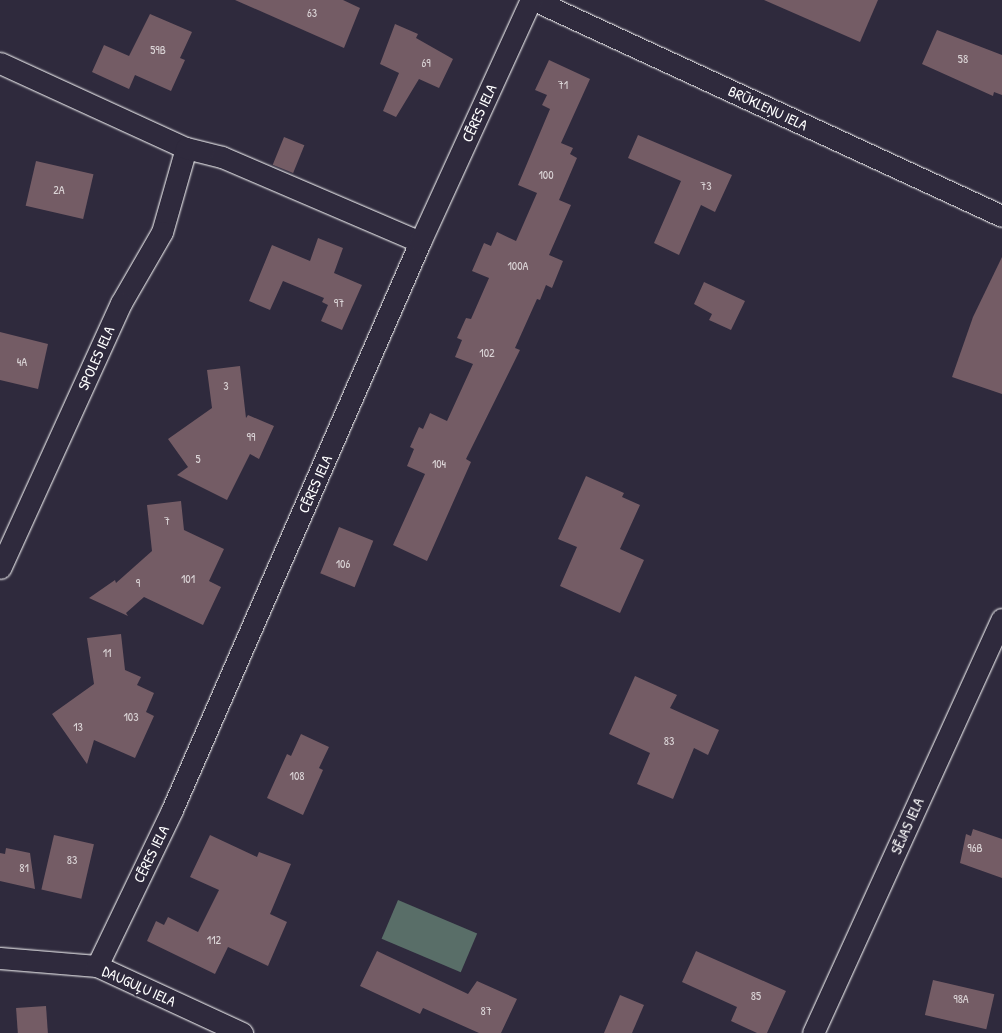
<!DOCTYPE html>
<html>
<head>
<meta charset="utf-8">
<style>
  body { margin:0 }
  #map { position:relative; width:1002px; height:1033px; overflow:hidden; background:#2f2a3d; font-family:"Patrick Hand",sans-serif }
  div>[style] { position:absolute }
  .green>* { inset:0; background:#596e68; transform-origin:0 0 }
  .building>* { inset:0; background:#745c65; transform-origin:0 0 }
  .roads { filter:drop-shadow(0 0 1px #fff) drop-shadow(0 0 1px #fff) }
  .street>* { height:21px; margin:-10.5px; padding:0 10.5px; transform-origin:10.5px; border-radius:10.5px; background:#2f2a3d }
  span { translate:-50% -50%; white-space:nowrap; text-align:center; line-height:1.15; -webkit-text-stroke:4.5px #2f2a3d; paint-order:stroke }
  .number-label { font-size:12px; color:#dcd6d8 }
  .number-label span { -webkit-text-stroke-width:0 }
  .street-label { font-size:15px; color:#fff }
</style>
</head>
<body>
<div id="map">
  <div class="green">
    <div style="left:398px;top:900px;width:86px;height:42px;rotate:23deg"></div>
  </div>
  <div class="building">
    <div style="clip-path:polygon(235px 0,343px 0,360px 8px,344px 48px)"></div>
    <div style="clip-path:polygon(764px 0,878px 0,860px 42px)"></div>
    <div style="clip-path:polygon(150px 14px,192px 32px,180px 58px,185px 60px,171px 91px,135px 75px,129px 89px,92px 72px,104px 45px,129px 56px)"></div>
    <div style="clip-path:polygon(395px 24px,418px 34px,416px 38px,453px 59px,439px 88px,419px 79px,396px 117px,383px 111px,399px 73px,380px 64px)"></div>
    <div style="clip-path:polygon(937px 30px,1002px 55px,1002px 95px,994px 92px,993px 96px,922px 64px)"></div>
    <div style="clip-path:polygon(549px 60px,590px 79px,561px 143px,573px 148px,570px 154px,577px 158px,559px 200px,571px 205px,549px 255px,563px 261px,552px 288px,546px 285px,540px 300px,537px 299px,515px 348px,520px 350px,466px 459px,471px 462px,427px 561px,393px 545px,425px 474px,407px 466px,414px 449px,410px 447px,419px 427px,423px 429px,430px 413px,447px 421px,473px 364px,455px 357px,462px 340px,457px 338px,466px 318px,471px 319px,489px 278px,472px 271px,484px 243px,491px 246px,497px 232px,516px 241px,537px 193px,518px 185px,550px 109px,542px 105px,547px 95px,535px 90px)"></div>
    <div style="clip-path:polygon(638px 135px,732px 175px,715px 212px,701px 205px,679px 255px,654px 243px,681px 181px,628px 158px)"></div>
    <div style="left:284px;top:137px;width:22px;height:30px;rotate:22deg"></div>
    <div style="left:36px;top:161px;width:59px;height:46px;rotate:13deg"></div>
    <div style="clip-path:polygon(318px 238px,343px 248px,334px 273px,362px 285px,342px 330px,321px 321px,328px 305px,322px 302px,324px 298px,283px 281px,270px 310px,249px 301px,272px 245px,310px 261px)"></div>
    <div style="clip-path:polygon(1002px 257px,1002px 394px,952px 377px,973px 317px)"></div>
    <div style="clip-path:polygon(704px 282px,745px 301px,731px 330px,709px 320px,712px 314px,694px 304px)"></div>
    <div style="clip-path:polygon(0 332px,48px 344px,38px 389px,0 380px)"></div>
    <div style="clip-path:polygon(240px 366px,246px 418px,248px 415px,274px 426px,259px 459px,250px 454px,227px 500px,177px 475px,188px 467px,168px 439px,212px 408px,207px 370px)"></div>
    <div style="clip-path:polygon(586px 476px,624px 493px,622px 497px,640px 505px,620px 549px,644px 560px,620px 613px,560px 586px,577px 547px,558px 539px)"></div>
    <div style="clip-path:polygon(181px 501px,184px 530px,224px 549px,209px 581px,221px 587px,203px 625px,144px 597px,126px 613px,128px 616px,89px 598px,115px 580px,116px 583px,152px 551px,147px 505px)"></div>
    <div style="left:339px;top:527px;width:37px;height:50px;rotate:22deg"></div>
    <div style="clip-path:polygon(121px 634px,125px 670px,141px 677px,137px 685px,154px 693px,146px 712px,154px 716px,135px 758px,94px 740px,87px 764px,52px 714px,94px 684px,87px 638px)"></div>
    <div style="clip-path:polygon(635px 676px,677px 695px,670px 708px,719px 730px,708px 755px,694px 748px,673px 799px,637px 784px,650px 753px,609px 734px)"></div>
    <div style="clip-path:polygon(301px 734px,329px 747px,319px 768px,323px 770px,303px 815px,267px 798px,287px 754px,291px 756px)"></div>
    <div style="clip-path:polygon(973px 829px,1002px 839px,1002px 878px,960px 863px,966px 834px,971px 836px)"></div>
    <div style="left:54px;top:835px;width:41px;height:56px;rotate:13deg"></div>
    <div style="clip-path:polygon(210px 835px,257px 857px,259px 852px,291px 864px,270px 914px,287px 922px,268px 966px,228px 947px,215px 974px,147px 941px,156px 921px,164px 925px,168px 917px,198px 932px,219px 890px,190px 877px)"></div>
    <div style="clip-path:polygon(6px 848px,30px 853px,35px 889px,0 881px,0 853px,5px 854px)"></div>
    <div style="clip-path:polygon(377px 951px,468px 994px,477px 981px,517px 999px,501px 1033px,479px 1033px,423px 1008px,420px 1014px,360px 986px)"></div>
    <div style="clip-path:polygon(696px 951px,786px 991px,767px 1033px,757px 1033px,731px 1021px,737px 1007px,682px 982px)"></div>
    <div style="left:933px;top:980px;width:63px;height:36px;rotate:13deg"></div>
    <div style="clip-path:polygon(620px 995px,644px 1005px,632px 1033px,604px 1033px)"></div>
    <div style="left:46px;top:1006px;width:27px;height:30px;rotate:86deg"></div>
  </div>
  <div class="roads">
    <div class="street">
      <div style="left:534px;top:0;width:515px;rotate:24.78deg"></div>
      <div style="left:0;top:63px;width:205px;rotate:24.6deg"></div>
      <div style="left:186px;top:148px;width:87px;rotate:105.9deg"></div>
      <div style="left:162px;top:232px;width:82px;rotate:120deg"></div>
      <div style="left:121px;top:303px;width:291px;rotate:114.5deg"></div>
      <div style="left:186px;top:148px;width:37px;rotate:14deg"></div>
      <div style="left:222px;top:157px;width:215px;rotate:23.2deg"></div>
      <div style="left:0;top:958px;width:97px;rotate:4.7deg"></div>
      <div style="left:97px;top:966px;width:160px;rotate:24.8deg"></div>
      <div style="left:97px;top:966px;width:173px;rotate:-64.3deg"></div>
      <div style="left:172px;top:810px;width:620px;rotate:-66.41deg"></div>
      <div style="left:420px;top:242px;width:266px;rotate:-65.4deg"></div>
      <div style="left:813px;top:1033px;width:455px;rotate:-65.5deg"></div>
    </div>
  </div>
  <div class="number-label">
    <span style="left:312px;top:13px">63</span>
    <span style="left:158px;top:50px">59B</span>
    <span style="left:963px;top:59px">58</span>
    <span style="left:426px;top:63px">69</span>
    <span style="left:563px;top:85px">71</span>
    <span style="left:546px;top:175px">100</span>
    <span style="left:706px;top:186px">73</span>
    <span style="left:59px;top:190px">2A</span>
    <span style="left:518px;top:266px">100A</span>
    <span style="left:339px;top:303px">97</span>
    <span style="left:487px;top:353px">102</span>
    <span style="left:22px;top:362px">4A</span>
    <span style="left:226px;top:386px">3</span>
    <span style="left:251px;top:437px">99</span>
    <span style="left:198px;top:459px">5</span>
    <span style="left:439px;top:464px">104</span>
    <span style="left:167px;top:521px">7</span>
    <span style="left:343px;top:564px">106</span>
    <span style="left:188px;top:579px">101</span>
    <span style="left:138px;top:583px">9</span>
    <span style="left:107px;top:653px">11</span>
    <span style="left:131px;top:717px">103</span>
    <span style="left:78px;top:727px">13</span>
    <span style="left:669px;top:741px">83</span>
    <span style="left:297px;top:776px">108</span>
    <span style="left:975px;top:848px">96B</span>
    <span style="left:72px;top:860px">83</span>
    <span style="left:24px;top:868px">81</span>
    <span style="left:214px;top:940px">112</span>
    <span style="left:756px;top:996px">85</span>
    <span style="left:961px;top:999px">98A</span>
    <span style="left:486px;top:1011px">87</span>
  </div>
  <div class="street-label">
    <span style="left:768px;top:108px;rotate:25deg">BRŪKLEŅU IELA</span>
    <span style="left:479px;top:113px;rotate:-65deg">CĒRES IELA</span>
    <span style="left:96px;top:358px;rotate:-66deg">SPOLES IELA</span>
    <span style="left:315px;top:484px;rotate:-66deg">CĒRES IELA</span>
    <span style="left:907px;top:826px;rotate:-66deg">SĒJAS IELA</span>
    <span style="left:151px;top:854px;rotate:-64deg">CĒRES IELA</span>
    <span style="left:139px;top:986px;rotate:24deg">DAUGUĻU IELA</span>
  </div>
</div>
</body>
</html>
